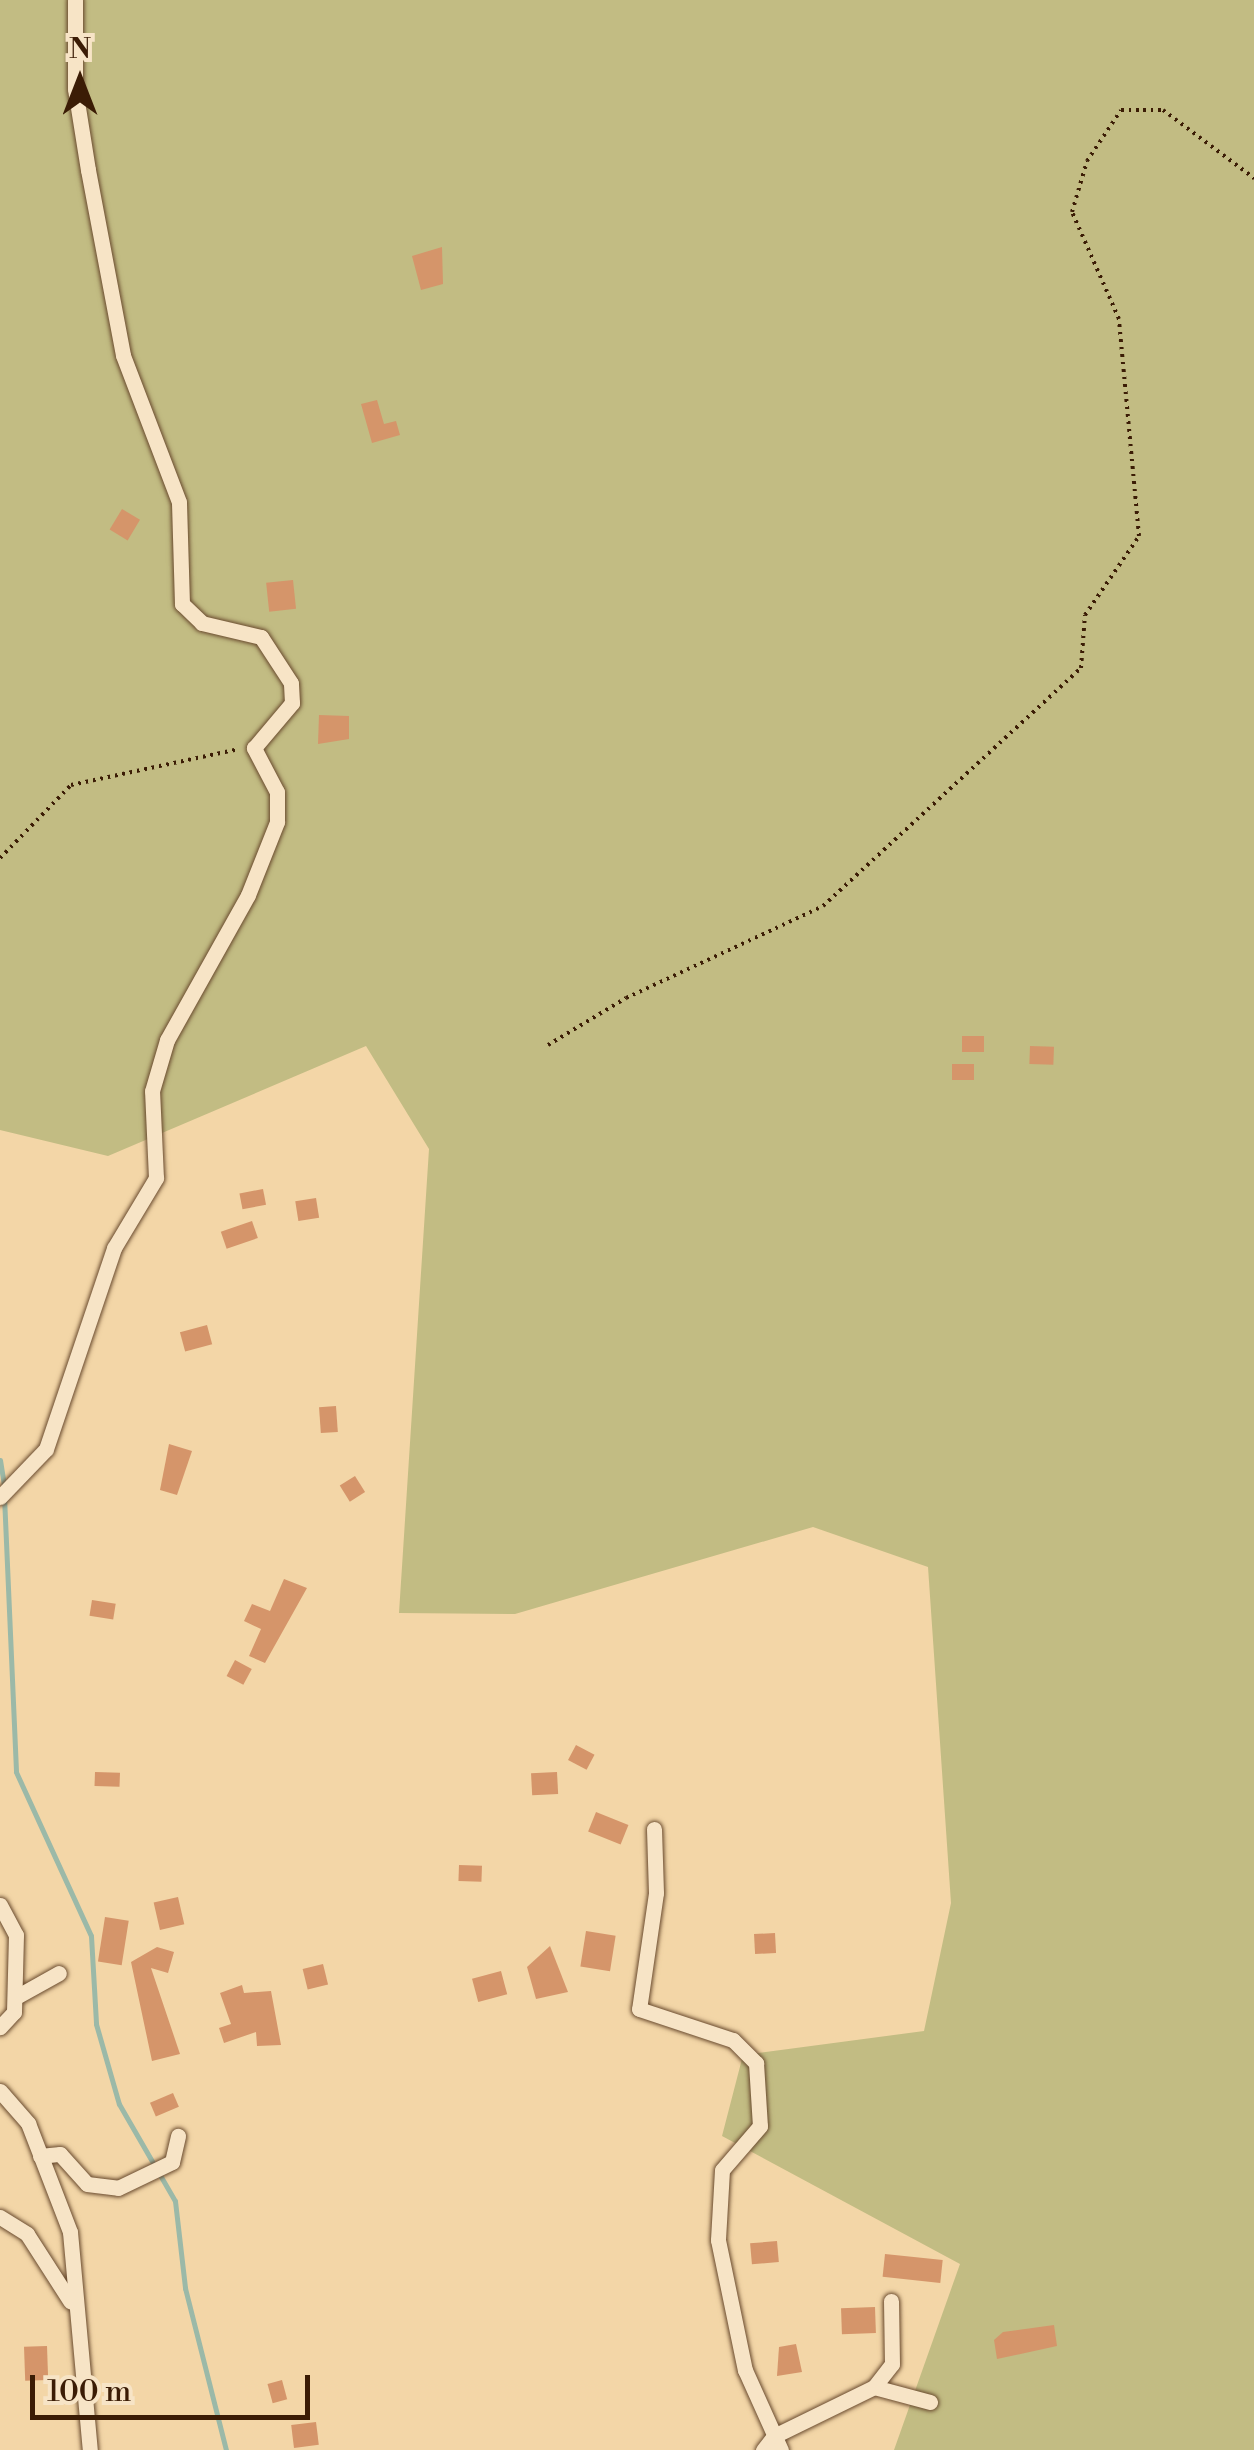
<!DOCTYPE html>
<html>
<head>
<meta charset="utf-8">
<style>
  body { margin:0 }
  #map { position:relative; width:1254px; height:2450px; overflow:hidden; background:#f3d6a7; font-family:"Libre Bodoni",serif }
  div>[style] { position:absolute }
  .green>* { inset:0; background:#c2bc83 }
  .stream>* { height:5px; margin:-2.5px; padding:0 2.5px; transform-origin:2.5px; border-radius:2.5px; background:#9bb9a8 }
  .building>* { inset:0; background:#d5956a; transform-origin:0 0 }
  .path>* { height:4px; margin-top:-2px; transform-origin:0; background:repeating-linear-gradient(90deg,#3b1c05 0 2.5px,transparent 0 7.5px) }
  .roads { filter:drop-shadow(0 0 2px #694a2e) drop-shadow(0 0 2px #694a2e) }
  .minor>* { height:15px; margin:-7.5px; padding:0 7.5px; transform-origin:7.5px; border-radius:7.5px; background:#f7e4c6 }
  span { translate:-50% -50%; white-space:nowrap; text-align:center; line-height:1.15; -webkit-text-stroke:8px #f7e4c6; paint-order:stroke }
  .north { position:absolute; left:30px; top:30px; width:100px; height:100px; -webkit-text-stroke:8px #f7e4c6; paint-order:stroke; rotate:0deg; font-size:28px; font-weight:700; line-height:40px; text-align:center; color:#3b1c05 }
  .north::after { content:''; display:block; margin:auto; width:35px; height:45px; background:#3b1c05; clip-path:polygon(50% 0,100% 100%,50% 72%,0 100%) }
  .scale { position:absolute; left:30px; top:2375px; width:280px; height:45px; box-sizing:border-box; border:5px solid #3b1c05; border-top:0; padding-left:12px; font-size:30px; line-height:35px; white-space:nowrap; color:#3b1c05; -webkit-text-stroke:8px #f7e4c6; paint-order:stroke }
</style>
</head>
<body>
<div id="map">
  <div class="green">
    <div style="clip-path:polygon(0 0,1254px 0,1254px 2450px,894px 2450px,960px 2264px,722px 2136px,743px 2055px,924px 2031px,951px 1903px,928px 1567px,813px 1527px,515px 1614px,399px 1613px,429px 1149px,366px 1046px,108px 1156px,0 1130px)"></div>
  </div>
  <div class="stream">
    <div style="left:0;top:1460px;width:25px;rotate:81deg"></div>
    <div style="left:4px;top:1496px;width:276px;rotate:87.5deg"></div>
    <div style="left:16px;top:1772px;width:180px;rotate:65.4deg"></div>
    <div style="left:91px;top:1936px;width:88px;rotate:86.7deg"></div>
    <div style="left:96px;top:2024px;width:83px;rotate:74deg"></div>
    <div style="left:119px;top:2104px;width:112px;rotate:60deg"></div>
    <div style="left:175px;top:2201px;width:88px;rotate:83.4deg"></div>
    <div style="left:185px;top:2288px;width:167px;rotate:75.8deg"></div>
  </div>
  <div class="building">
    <div style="clip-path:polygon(442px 247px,443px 284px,421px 290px,412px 256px)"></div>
    <div style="clip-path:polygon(377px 400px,384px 424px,396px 421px,400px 435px,372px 443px,361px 404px)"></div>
    <div style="left:122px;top:509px;width:21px;height:24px;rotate:31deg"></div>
    <div style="left:293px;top:580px;width:29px;height:27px;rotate:84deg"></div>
    <div style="clip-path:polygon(319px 715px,349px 716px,349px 739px,318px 744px)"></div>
    <div style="left:962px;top:1036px;width:22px;height:16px"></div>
    <div style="left:1030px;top:1046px;width:24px;height:18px;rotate:2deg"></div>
    <div style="left:952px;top:1064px;width:22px;height:16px"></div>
    <div style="left:263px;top:1189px;width:16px;height:24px;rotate:79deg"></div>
    <div style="left:316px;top:1198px;width:20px;height:21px;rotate:81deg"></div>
    <div style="left:252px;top:1221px;width:18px;height:33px;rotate:71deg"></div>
    <div style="left:207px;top:1325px;width:20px;height:28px;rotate:75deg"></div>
    <div style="left:336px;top:1406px;width:26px;height:17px;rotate:86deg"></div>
    <div style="clip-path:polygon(169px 1444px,192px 1451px,177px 1495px,160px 1490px)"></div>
    <div style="left:355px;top:1476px;width:19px;height:18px;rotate:58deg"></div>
    <div style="clip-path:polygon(284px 1579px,307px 1588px,265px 1663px,249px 1656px,261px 1629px,244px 1621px,252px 1604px,270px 1611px)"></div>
    <div style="left:92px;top:1600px;width:24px;height:16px;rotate:9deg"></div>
    <div style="left:235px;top:1660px;width:19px;height:18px;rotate:28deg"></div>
    <div style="left:576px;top:1745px;width:21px;height:17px;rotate:28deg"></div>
    <div style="left:95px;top:1772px;width:25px;height:14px;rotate:2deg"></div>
    <div style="left:557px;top:1772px;width:22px;height:26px;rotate:87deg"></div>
    <div style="left:596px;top:1812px;width:35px;height:21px;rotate:22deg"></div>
    <div style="left:459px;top:1865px;width:23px;height:16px;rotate:2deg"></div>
    <div style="left:178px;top:1897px;width:28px;height:25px;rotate:77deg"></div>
    <div style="left:105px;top:1917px;width:24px;height:45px;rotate:9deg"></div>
    <div style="left:586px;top:1931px;width:30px;height:36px;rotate:9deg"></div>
    <div style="left:775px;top:1933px;width:20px;height:21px;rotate:87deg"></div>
    <div style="clip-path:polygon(550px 1946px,568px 1992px,536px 1999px,527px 1967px)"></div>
    <div style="clip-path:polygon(157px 1947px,174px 1952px,168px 1973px,151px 1968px,180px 2054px,152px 2061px,131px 1962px)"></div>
    <div style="left:323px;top:1964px;width:21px;height:21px;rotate:76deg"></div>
    <div style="left:501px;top:1971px;width:24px;height:30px;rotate:75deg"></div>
    <div style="clip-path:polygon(242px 1985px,244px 1993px,271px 1991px,281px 2045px,257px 2046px,256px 2032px,224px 2043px,219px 2028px,231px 2024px,220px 1993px)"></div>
    <div style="left:173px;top:2093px;width:15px;height:25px;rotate:67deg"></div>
    <div style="left:777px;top:2241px;width:21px;height:27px;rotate:85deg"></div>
    <div style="left:885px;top:2254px;width:58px;height:23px;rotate:6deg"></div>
    <div style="left:875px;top:2307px;width:26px;height:34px;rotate:88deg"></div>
    <div style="clip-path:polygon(1054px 2325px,1057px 2346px,997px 2359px,994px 2340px,1003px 2332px)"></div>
    <div style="clip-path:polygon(796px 2344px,802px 2372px,777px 2376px,779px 2347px)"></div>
    <div style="left:47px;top:2346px;width:34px;height:23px;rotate:88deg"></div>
    <div style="left:282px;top:2380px;width:20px;height:15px;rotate:75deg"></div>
    <div style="left:316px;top:2422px;width:23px;height:25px;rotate:83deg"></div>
  </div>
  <div class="path">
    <div style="left:0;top:858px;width:102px;rotate:-45.8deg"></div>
    <div style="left:71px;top:785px;width:172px;rotate:-12.1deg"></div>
    <div style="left:548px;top:1045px;width:91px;rotate:-31.1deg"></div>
    <div style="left:626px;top:998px;width:217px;rotate:-25deg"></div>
    <div style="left:823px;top:906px;width:351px;rotate:-42.7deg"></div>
    <div style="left:1081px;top:668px;width:53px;rotate:-85.7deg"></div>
    <div style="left:1085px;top:615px;width:96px;rotate:-55.6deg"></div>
    <div style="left:1139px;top:536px;width:218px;rotate:-95.3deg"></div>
    <div style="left:1119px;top:319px;width:117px;rotate:-113.7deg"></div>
    <div style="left:1072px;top:212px;width:53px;rotate:-73.6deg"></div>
    <div style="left:1087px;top:161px;width:61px;rotate:-56.3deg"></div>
    <div style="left:1121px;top:110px;width:42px"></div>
    <div style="left:1163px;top:110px;width:114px;rotate:36.8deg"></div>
  </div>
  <div class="roads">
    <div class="minor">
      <div style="left:0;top:1497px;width:66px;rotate:-46.2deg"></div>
      <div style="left:46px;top:1449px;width:212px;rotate:-71.3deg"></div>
      <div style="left:114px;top:1248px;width:82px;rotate:-59deg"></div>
      <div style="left:156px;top:1178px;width:87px;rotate:-92.6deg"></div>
      <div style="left:152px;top:1091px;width:53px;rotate:-73.6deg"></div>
      <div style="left:167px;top:1040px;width:166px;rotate:-60.8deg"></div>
      <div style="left:248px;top:895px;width:79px;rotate:-68.3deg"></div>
      <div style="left:277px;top:822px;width:30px;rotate:-90deg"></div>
      <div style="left:277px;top:792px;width:50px;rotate:-117.6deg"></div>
      <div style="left:254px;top:748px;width:59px;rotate:-49.8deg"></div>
      <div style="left:292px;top:703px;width:20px;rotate:-93deg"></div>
      <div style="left:291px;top:683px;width:55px;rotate:-123.1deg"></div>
      <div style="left:261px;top:637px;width:61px;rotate:-166.7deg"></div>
      <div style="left:202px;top:623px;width:28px;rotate:-136deg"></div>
      <div style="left:182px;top:604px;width:102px;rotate:-91.7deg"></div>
      <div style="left:179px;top:502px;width:157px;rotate:-110.9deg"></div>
      <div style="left:123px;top:355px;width:188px;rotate:-100.7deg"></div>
      <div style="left:88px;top:170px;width:82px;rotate:-99.1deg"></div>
      <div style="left:75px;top:89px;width:89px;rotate:-90deg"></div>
      <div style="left:654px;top:1829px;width:64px;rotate:88.2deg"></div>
      <div style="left:656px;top:1893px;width:117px;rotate:98.3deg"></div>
      <div style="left:639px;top:2009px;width:99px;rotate:18.3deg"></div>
      <div style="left:733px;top:2040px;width:33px;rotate:45deg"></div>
      <div style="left:756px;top:2063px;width:63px;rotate:86.4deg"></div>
      <div style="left:760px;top:2126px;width:58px;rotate:130.8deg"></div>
      <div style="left:722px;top:2170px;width:70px;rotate:93.3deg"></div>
      <div style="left:718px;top:2240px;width:133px;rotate:78.3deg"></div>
      <div style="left:745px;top:2370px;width:88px;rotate:65.8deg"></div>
      <div style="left:0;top:1905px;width:34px;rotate:62deg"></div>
      <div style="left:16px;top:1935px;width:77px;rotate:91.5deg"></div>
      <div style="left:14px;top:2012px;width:21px;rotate:133deg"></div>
      <div style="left:16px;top:1997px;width:49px;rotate:-29.2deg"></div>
      <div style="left:0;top:2091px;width:43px;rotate:48.8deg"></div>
      <div style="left:28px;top:2123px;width:117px;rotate:68.9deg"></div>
      <div style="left:70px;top:2232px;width:219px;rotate:84.8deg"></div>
      <div style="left:40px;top:2156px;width:20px;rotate:-6deg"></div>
      <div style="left:60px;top:2154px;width:40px;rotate:48deg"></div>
      <div style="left:87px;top:2184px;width:31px;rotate:7deg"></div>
      <div style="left:118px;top:2188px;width:60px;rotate:-25.7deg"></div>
      <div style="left:172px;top:2162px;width:27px;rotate:-77deg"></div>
      <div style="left:0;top:2217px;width:32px;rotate:32deg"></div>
      <div style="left:27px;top:2234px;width:80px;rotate:57.3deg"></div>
      <div style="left:874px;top:2387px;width:58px;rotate:15deg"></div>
      <div style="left:763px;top:2450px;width:18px;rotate:-52deg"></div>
      <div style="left:774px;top:2436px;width:111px;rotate:-26.1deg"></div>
      <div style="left:874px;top:2387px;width:29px;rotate:-52deg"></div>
      <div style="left:892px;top:2364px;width:63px;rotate:-90.9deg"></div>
    </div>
  </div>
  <div class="north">N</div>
  <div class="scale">100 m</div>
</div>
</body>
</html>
